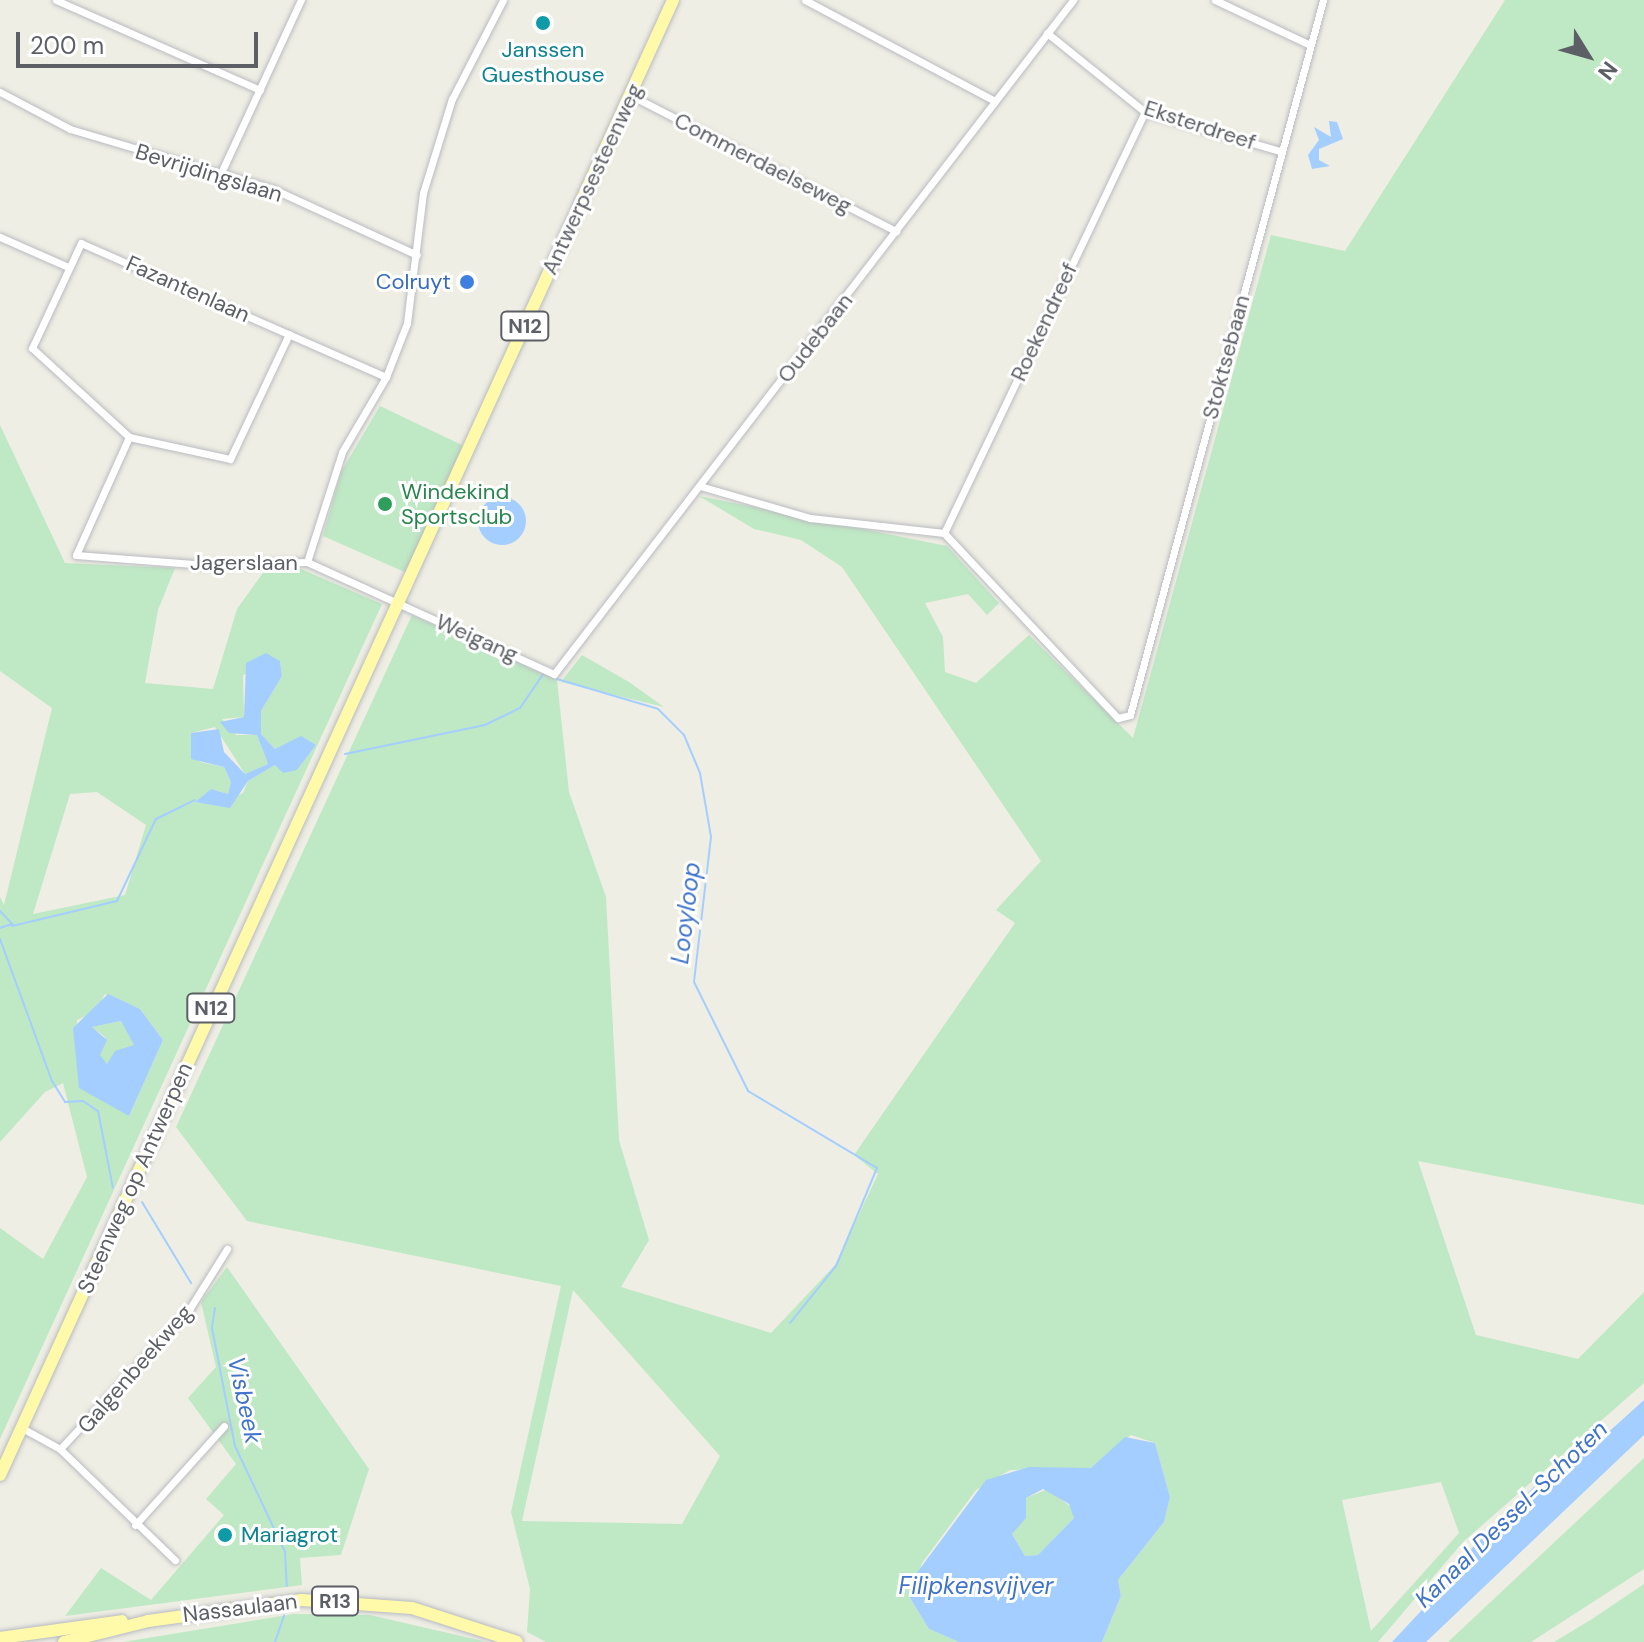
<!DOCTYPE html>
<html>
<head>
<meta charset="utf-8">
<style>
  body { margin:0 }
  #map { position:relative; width:1644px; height:1642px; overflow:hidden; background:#efeee4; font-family:"DM Sans",sans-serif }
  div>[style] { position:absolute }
  .green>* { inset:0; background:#bfe8c4 }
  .water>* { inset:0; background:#a4ceff }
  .round { border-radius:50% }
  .stream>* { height:2px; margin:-1px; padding:0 1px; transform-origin:1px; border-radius:1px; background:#a4ceff }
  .roads { filter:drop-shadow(0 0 2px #b9bbc1) drop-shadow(0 0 2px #b9bbc1) }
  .street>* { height:7px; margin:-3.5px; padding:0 3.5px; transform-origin:3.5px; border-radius:3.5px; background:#fff }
  .primary>* { height:12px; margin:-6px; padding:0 6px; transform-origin:6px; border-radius:6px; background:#fffaa9 }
  .dots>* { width:22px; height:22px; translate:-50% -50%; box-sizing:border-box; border:4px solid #fff; border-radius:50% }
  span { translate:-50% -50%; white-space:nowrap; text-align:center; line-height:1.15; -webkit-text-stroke:6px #fff; paint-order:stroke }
  .shield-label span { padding:2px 6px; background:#fff; border:2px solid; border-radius:6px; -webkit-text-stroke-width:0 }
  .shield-label { font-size:20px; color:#5c5f65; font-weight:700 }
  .culture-label { font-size:22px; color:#0d838f }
  .left { translate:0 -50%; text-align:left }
  .street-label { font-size:22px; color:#5c5f65 }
  .shop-label { font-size:22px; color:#366cbe }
  .right { translate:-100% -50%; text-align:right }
  .leisure-label { font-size:22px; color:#27864d }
  .water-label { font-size:24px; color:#4074ca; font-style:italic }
  .north { position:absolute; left:1548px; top:16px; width:80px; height:80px; -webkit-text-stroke:6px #fff; paint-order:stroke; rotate:127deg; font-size:22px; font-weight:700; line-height:32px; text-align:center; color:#5c5f65 }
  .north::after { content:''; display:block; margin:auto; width:28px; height:36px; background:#5c5f65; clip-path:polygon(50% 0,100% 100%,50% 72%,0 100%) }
  .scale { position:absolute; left:16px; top:32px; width:242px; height:36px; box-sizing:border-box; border:4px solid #5c5f65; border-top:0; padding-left:10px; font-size:24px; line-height:28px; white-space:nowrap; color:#5c5f65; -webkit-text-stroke:6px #fff; paint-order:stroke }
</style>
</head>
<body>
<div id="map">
  <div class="green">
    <div style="clip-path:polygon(evenodd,1505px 0,1644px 0,1644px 1205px,1418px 1161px,1476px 1335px,1578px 1359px,1644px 1292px,1644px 1383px,1463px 1542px,1378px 1642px,1102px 1642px,1121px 1596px,1118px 1580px,1164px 1522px,1170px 1497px,1155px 1443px,1131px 1435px,1091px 1468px,1010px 1470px,976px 1490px,922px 1563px,910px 1598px,929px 1629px,959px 1642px,546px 1642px,527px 1632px,530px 1589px,511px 1512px,561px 1286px,247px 1221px,176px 1127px,412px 615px,557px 680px,569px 792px,606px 897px,619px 1140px,649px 1240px,621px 1287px,771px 1333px,835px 1265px,878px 1174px,854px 1155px,1015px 923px,996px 910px,1041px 861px,842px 567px,801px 540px,754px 529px,699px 496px,947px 546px,999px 603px,987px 615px,968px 594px,925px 603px,943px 637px,945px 672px,976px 683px,1029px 635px,1133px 738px,1271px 235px,1345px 251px,1505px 0,573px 1290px,720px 1456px,682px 1524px,522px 1521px,573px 1290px,1505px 0,1441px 1482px,1459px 1533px,1371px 1631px,1342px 1500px,1441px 1482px)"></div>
    <div style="clip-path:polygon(380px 406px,464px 446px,407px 573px,323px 536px,341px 472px)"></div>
    <div style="clip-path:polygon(evenodd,0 425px,65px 563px,175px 568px,158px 610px,145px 683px,213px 689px,237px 609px,265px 570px,301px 569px,382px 604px,0 1439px,0 1228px,43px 1259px,87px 1177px,63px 1083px,45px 1092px,0 1142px,0 897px,4px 905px,52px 708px,0 671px,0 425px,280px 661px,282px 676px,261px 711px,261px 734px,275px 749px,301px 737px,316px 745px,297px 770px,275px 765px,248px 781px,243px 793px,215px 805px,195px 802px,211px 789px,228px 794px,231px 782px,224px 767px,200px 762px,191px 733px,215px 727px,245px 774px,268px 764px,257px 735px,236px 735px,222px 719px,244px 717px,243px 675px,280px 661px,0 425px,97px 792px,146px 825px,125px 895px,33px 914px,70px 794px,97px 792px,0 425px,105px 994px,140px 1009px,163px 1040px,129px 1116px,79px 1083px,77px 1020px,95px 1012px,105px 994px)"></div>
    <div style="clip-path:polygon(582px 655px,629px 682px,664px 707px,561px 682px)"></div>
    <div style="clip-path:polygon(121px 1021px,135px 1045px,107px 1064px,99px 1055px,105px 1037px,92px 1027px)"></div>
    <div style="clip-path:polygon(227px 1267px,369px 1469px,341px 1555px,300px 1558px,302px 1585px,65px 1616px,101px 1568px,151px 1600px,224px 1515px,206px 1499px,236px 1464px,188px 1398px,216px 1367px,201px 1302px)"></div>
    <div style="clip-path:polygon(1644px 1458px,1644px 1569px,1531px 1642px,1448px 1642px)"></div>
    <div style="clip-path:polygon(1048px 1489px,1072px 1508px,1074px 1518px,1038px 1555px,1025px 1556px,1012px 1534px,1026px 1498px)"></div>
    <div style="clip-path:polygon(1644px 1584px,1644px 1642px,1554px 1642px,1592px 1619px)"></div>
    <div style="clip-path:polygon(294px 1614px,370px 1615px,487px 1642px,123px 1642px)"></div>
  </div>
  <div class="water">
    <div style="clip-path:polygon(1329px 121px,1337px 122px,1343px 139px,1319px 149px,1319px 160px,1330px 166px,1312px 169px,1308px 155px,1319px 140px,1314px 127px,1331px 137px)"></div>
    <div class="round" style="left:478px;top:497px;width:48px;height:48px"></div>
    <div style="clip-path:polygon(266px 653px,280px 661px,282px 676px,261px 711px,261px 734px,275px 749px,301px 736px,316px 745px,297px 770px,283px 773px,275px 765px,248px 781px,230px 808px,195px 802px,211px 789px,228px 794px,231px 782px,224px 767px,191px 759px,191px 733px,219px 729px,224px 752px,245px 774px,268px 764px,257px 735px,229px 733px,220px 722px,244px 717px,246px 663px)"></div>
    <div style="clip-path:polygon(evenodd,108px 994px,140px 1009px,163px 1040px,129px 1116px,79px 1088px,73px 1028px,108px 994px,121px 1021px,134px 1045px,115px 1051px,107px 1064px,100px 1055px,107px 1040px,92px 1027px,121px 1021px)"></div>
    <div style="clip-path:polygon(1644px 1400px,1644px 1435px,1426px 1642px,1392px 1642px,1449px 1581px,1452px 1568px,1535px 1486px,1552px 1483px)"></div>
    <div style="clip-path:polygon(evenodd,1125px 1437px,1155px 1443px,1170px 1497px,1164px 1522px,1118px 1580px,1121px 1596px,1102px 1642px,959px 1642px,929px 1629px,910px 1598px,910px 1582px,986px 1480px,1029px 1467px,1091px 1468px,1125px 1437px,1043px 1489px,1069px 1504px,1074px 1518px,1038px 1555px,1025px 1556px,1012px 1534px,1026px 1518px,1026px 1498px,1043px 1489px)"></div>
  </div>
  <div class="stream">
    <div style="left:557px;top:679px;width:105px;rotate:16.5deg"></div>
    <div style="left:658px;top:709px;width:37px;rotate:45deg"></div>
    <div style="left:684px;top:735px;width:41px;rotate:67.2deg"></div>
    <div style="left:700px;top:773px;width:65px;rotate:80.2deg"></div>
    <div style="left:711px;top:837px;width:146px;rotate:96.7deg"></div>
    <div style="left:694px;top:982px;width:122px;rotate:63.6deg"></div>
    <div style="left:748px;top:1091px;width:150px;rotate:30.8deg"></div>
    <div style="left:877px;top:1168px;width:106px;rotate:112.7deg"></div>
    <div style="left:836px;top:1266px;width:73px;rotate:128.9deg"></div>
    <div style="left:345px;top:754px;width:143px;rotate:-11.7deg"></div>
    <div style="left:485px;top:725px;width:39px;rotate:-26deg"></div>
    <div style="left:520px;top:708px;width:42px;rotate:-55.6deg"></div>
    <div style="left:0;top:911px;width:18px;rotate:47deg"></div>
    <div style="left:12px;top:924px;width:13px;rotate:162deg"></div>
    <div style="left:12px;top:926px;width:108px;rotate:-13.4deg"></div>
    <div style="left:117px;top:901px;width:91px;rotate:-64.6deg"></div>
    <div style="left:156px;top:819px;width:43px;rotate:-26deg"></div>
    <div style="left:0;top:939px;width:151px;rotate:69.9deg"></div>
    <div style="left:52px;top:1081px;width:25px;rotate:58deg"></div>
    <div style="left:65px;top:1102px;width:18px;rotate:-3deg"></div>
    <div style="left:83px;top:1101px;width:18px;rotate:34deg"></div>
    <div style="left:98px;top:1111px;width:78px;rotate:79deg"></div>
    <div style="left:142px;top:1202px;width:95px;rotate:58.8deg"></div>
    <div style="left:215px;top:1308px;width:20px;rotate:99deg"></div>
    <div style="left:212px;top:1328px;width:120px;rotate:79deg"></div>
    <div style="left:235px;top:1446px;width:117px;rotate:64.7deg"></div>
    <div style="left:285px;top:1552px;width:34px;rotate:87deg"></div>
    <div style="left:275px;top:1642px;width:28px;rotate:-71deg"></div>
  </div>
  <div class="roads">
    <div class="street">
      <div style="left:56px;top:0;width:223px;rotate:23.8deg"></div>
      <div style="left:805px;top:0;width:215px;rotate:28deg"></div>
      <div style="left:1215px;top:0;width:105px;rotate:25.3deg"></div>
      <div style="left:1047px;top:33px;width:126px;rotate:38.9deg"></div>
      <div style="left:1145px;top:112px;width:141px;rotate:16.1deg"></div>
      <div style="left:0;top:92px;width:79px;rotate:27.9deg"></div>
      <div style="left:70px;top:129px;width:212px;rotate:16.5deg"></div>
      <div style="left:273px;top:189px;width:158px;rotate:24.6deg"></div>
      <div style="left:630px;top:95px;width:299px;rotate:27.1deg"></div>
      <div style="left:220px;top:175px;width:193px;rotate:-65.2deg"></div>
      <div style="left:0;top:237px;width:72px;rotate:23.7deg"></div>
      <div style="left:386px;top:377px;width:333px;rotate:-156.3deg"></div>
      <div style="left:81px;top:243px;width:116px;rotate:115deg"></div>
      <div style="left:32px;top:348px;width:132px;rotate:42.5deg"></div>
      <div style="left:129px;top:437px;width:129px;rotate:114.2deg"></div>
      <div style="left:76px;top:555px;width:131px;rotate:4.4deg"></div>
      <div style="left:207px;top:565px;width:100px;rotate:-1.7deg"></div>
      <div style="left:307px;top:562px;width:271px;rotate:24.4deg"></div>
      <div style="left:554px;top:674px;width:851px;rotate:-52.4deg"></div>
      <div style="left:129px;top:437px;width:103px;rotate:12.3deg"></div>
      <div style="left:230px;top:459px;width:138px;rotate:-64.7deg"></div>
      <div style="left:700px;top:486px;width:115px;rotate:16.2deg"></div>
      <div style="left:810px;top:518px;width:135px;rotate:6.4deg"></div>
      <div style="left:944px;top:533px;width:254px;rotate:46.8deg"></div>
      <div style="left:1118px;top:718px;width:12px;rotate:-14deg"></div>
      <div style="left:1130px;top:715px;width:741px;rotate:-74.89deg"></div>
      <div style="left:944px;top:533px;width:467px;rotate:-64.5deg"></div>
      <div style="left:307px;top:562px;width:115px;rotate:-72.3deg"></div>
      <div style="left:342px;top:452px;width:87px;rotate:-59.6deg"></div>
      <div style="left:386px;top:377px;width:58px;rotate:-68.7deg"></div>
      <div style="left:407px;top:323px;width:131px;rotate:-83deg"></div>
      <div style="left:423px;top:193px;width:98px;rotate:-72.9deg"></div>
      <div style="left:452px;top:99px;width:111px;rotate:-62.7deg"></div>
      <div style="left:22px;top:1428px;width:43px;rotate:28.9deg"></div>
      <div style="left:60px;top:1449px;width:160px;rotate:44deg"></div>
      <div style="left:60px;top:1449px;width:192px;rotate:-47.3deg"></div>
      <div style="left:190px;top:1308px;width:70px;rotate:-57.9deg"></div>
      <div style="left:135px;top:1525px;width:133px;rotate:-48deg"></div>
    </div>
    <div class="primary">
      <div style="left:0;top:1475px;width:1621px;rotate:-65.47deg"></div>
      <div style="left:0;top:1638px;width:123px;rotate:-7.9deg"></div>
      <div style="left:64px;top:1642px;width:87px;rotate:-14deg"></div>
      <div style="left:148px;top:1621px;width:155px;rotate:-7.8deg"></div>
      <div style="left:302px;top:1600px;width:110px;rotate:4.2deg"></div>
      <div style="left:412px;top:1608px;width:110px;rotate:17.9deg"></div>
    </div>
  </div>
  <div class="dots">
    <div style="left:543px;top:23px;background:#0f9aa8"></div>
    <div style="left:467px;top:282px;background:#3f7fe0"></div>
    <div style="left:385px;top:504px;background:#2e9e5b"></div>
    <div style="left:225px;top:1535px;background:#0f9aa8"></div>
  </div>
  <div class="shield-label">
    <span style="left:525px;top:326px">N12</span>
    <span style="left:211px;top:1008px">N12</span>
    <span style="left:335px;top:1601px">R13</span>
  </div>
  <div class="culture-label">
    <span style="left:543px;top:62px">Janssen<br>Guesthouse</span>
    <span class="left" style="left:241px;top:1535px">Mariagrot</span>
  </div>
  <div class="street-label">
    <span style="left:1200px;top:125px;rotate:18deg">Eksterdreef</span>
    <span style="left:763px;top:163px;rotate:27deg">Commerdaelseweg</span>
    <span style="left:209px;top:173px;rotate:17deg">Bevrijdingslaan</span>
    <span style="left:592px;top:179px;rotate:-65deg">Antwerpsesteenweg</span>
    <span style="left:188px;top:289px;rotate:24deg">Fazantenlaan</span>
    <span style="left:1044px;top:322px;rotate:-65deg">Roekendreef</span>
    <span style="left:815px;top:338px;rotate:-52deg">Oudebaan</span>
    <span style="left:1226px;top:357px;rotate:-75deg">Stoktsebaan</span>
    <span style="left:244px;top:563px">Jagerslaan</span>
    <span style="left:477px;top:638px;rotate:24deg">Weigang</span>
    <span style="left:135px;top:1178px;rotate:-66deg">Steenweg op Antwerpen</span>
    <span style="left:135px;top:1369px;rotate:-49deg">Galgenbeekweg</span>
    <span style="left:240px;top:1608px;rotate:-7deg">Nassaulaan</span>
  </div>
  <div class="shop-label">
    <span class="right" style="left:451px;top:282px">Colruyt</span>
  </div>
  <div class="leisure-label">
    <span class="left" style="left:401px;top:504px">Windekind<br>Sportsclub</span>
  </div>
  <div class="water-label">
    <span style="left:686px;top:913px;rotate:-83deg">Looyloop</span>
    <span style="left:245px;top:1400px;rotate:78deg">Visbeek</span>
    <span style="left:1511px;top:1514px;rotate:-44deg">Kanaal Dessel-Schoten</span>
    <span style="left:976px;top:1586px">Filipkensvijver</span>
  </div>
  <div class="north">N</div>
  <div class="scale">200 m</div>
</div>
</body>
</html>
